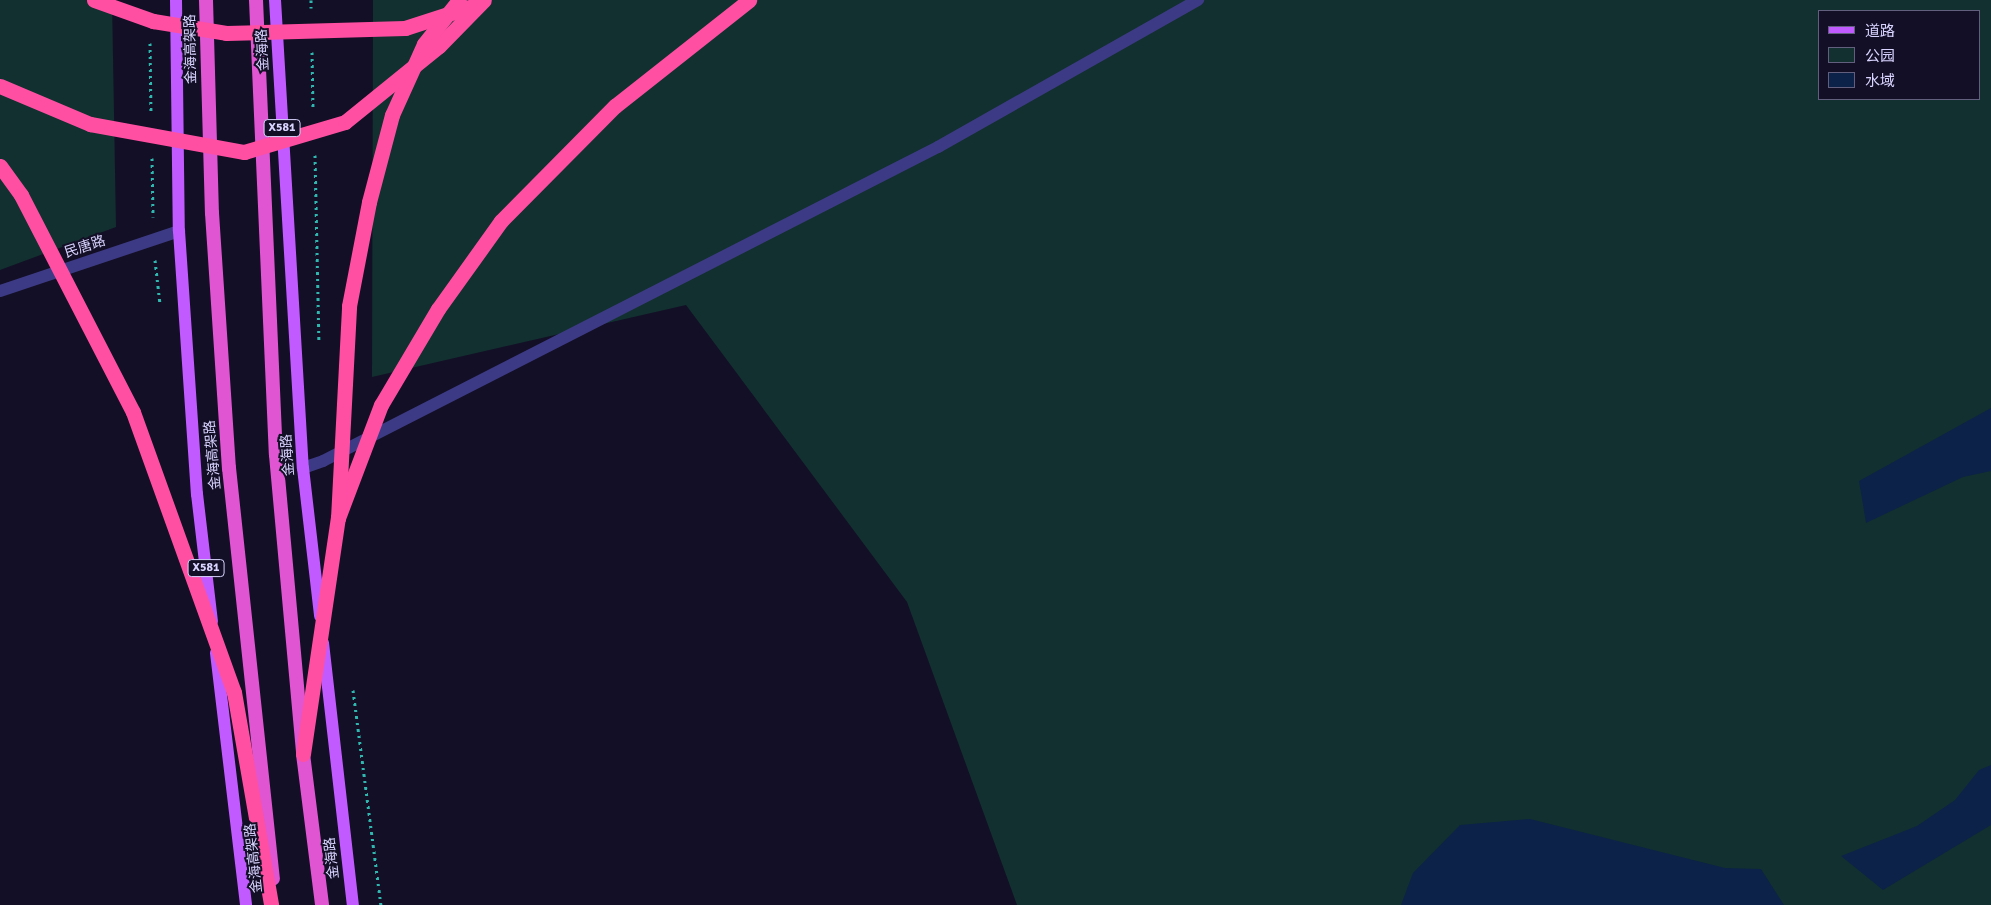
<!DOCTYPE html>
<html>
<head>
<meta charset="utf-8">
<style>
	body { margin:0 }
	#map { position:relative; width:1991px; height:905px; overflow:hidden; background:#130f26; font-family:Signika,"Noto Sans SC",sans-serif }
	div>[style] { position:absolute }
	.green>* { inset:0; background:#12302f }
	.water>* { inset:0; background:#0c2248 }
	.path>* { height:3px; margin-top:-1.5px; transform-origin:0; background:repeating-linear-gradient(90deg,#2fb8b0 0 2.5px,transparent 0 6.5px) }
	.service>* { height:12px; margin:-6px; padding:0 6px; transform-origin:6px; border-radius:6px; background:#3d3a85 }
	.minor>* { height:12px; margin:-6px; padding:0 6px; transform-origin:6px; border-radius:6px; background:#3d3a85 }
	.primary>* { height:12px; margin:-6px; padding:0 6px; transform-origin:6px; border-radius:6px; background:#c25bff }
	.trunk>* { height:14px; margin:-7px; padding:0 7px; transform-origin:7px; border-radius:7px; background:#e055d1 }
	.motorway>* { height:15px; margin:-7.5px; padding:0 7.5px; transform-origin:7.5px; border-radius:7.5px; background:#ff4fa3 }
	.motorway-bridge>* { height:15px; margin:-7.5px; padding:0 7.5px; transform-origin:7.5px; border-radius:7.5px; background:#ff4fa3 }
	span { translate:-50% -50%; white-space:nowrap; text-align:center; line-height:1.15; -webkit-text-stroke:4px #130f26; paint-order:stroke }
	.shield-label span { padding:1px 4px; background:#130f26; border:1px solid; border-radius:4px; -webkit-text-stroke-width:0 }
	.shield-label { font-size:12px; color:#d9d4ff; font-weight:700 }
	.street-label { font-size:14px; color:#d9d4ff }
	.legend { position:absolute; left:1818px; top:10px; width:162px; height:90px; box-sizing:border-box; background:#130f26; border:1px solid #625e7d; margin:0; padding:6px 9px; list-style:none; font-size:15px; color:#d9d4ff }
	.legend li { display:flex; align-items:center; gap:10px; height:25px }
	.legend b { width:25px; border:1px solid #625e7d }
</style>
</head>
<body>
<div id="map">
	<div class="green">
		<i style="clip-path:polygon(0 0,112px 0,116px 227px,0 270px)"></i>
		<i style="clip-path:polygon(evenodd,373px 0,1991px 0,1991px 905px,1017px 905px,907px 602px,686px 305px,372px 377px,373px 0,1820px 11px,1980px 11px,1980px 99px,1820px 99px,1820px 11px)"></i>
	</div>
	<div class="water">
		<i style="clip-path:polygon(1991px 408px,1991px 471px,1963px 477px,1866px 523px,1859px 481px)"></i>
		<i style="clip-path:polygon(1991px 765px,1991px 825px,1883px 890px,1841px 856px,1917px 826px,1955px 800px,1979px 770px)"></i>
		<i style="clip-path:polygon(1530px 819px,1725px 868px,1761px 869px,1784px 905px,1401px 905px,1413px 873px,1460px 825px)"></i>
	</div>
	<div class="path">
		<i style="left:311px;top:0;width:8px;rotate:90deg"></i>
		<i style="left:150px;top:43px;width:69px;rotate:89.2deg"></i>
		<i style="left:312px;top:52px;width:56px;rotate:89deg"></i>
		<i style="left:315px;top:155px;width:186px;rotate:88.8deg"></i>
		<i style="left:152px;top:158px;width:59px;rotate:89deg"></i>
		<i style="left:155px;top:260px;width:44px;rotate:83.5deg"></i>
		<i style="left:353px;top:690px;width:217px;rotate:82.6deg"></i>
	</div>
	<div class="service">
		<i style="left:303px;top:468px;width:21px;rotate:-19deg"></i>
		<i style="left:323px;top:461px;width:691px;rotate:-27.05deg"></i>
		<i style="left:938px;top:147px;width:299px;rotate:-29.5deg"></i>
	</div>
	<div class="minor">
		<i style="left:0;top:291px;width:189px;rotate:-18.5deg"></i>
	</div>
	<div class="primary">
		<i style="left:176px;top:0;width:231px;rotate:89.3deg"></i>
		<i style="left:179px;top:231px;width:264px;rotate:86.1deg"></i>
		<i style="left:197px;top:494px;width:128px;rotate:83.3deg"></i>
		<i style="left:275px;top:0;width:469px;rotate:86.6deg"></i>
		<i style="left:303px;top:468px;width:149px;rotate:83.4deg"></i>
		<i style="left:323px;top:643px;width:264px;rotate:83.5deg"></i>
		<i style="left:216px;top:653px;width:254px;rotate:83.2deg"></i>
	</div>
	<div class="trunk">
		<i style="left:206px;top:0;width:213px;rotate:88.4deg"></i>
		<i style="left:212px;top:213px;width:256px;rotate:86.2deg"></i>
		<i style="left:229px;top:468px;width:413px;rotate:83.9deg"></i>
		<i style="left:256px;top:0;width:455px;rotate:87.5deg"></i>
		<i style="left:276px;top:455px;width:300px;rotate:84.8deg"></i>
		<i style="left:303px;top:754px;width:152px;rotate:82.8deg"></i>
	</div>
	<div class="motorway">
		<i style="left:0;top:166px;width:36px;rotate:54deg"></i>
		<i style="left:369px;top:202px;width:90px;rotate:-75.2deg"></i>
		<i style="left:392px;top:115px;width:78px;rotate:-65.7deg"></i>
		<i style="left:424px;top:44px;width:56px;rotate:-51.5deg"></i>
	</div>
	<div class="motorway-bridge">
		<i style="left:94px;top:0;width:63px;rotate:19.6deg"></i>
		<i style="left:153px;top:21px;width:74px;rotate:9.3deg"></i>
		<i style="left:226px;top:33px;width:179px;rotate:-1.6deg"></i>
		<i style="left:405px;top:28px;width:78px;rotate:-18deg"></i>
		<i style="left:0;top:86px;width:98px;rotate:22.9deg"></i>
		<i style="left:90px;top:124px;width:157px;rotate:10.3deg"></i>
		<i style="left:244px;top:152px;width:105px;rotate:-16.5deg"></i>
		<i style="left:345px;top:122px;width:121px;rotate:-39deg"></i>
		<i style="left:439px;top:46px;width:64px;rotate:-45.6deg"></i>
		<i style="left:21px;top:195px;width:244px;rotate:62.7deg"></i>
		<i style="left:133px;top:412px;width:298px;rotate:70.2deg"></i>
		<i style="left:234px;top:692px;width:216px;rotate:80.1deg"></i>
		<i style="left:338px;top:518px;width:121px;rotate:-69.2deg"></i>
		<i style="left:381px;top:405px;width:112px;rotate:-59.3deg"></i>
		<i style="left:438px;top:309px;width:108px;rotate:-54.4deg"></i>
		<i style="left:501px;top:221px;width:162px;rotate:-45.3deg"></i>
		<i style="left:615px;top:106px;width:171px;rotate:-38.3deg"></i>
		<i style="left:303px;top:754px;width:239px;rotate:-81.6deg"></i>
		<i style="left:338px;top:518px;width:212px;rotate:-87deg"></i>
		<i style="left:349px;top:306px;width:106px;rotate:-79.1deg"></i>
	</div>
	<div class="shield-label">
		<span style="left:282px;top:128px">X581</span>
		<span style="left:206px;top:568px">X581</span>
	</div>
	<div class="street-label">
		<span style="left:191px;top:49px;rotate:-91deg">金海高架路</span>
		<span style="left:263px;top:50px;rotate:-93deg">金海路</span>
		<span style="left:85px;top:247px;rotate:-18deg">民唐路</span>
		<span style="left:213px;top:455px;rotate:-95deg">金海高架路</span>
		<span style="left:288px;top:455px;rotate:-94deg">金海路</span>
		<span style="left:254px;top:858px;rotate:-96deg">金海高架路</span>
		<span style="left:332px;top:858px;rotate:-96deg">金海路</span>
	</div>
	<ul class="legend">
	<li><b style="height:6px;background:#c25bff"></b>道路</li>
	<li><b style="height:14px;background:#12302f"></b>公园</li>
	<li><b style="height:14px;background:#0c2248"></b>水域</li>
	</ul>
</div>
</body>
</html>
